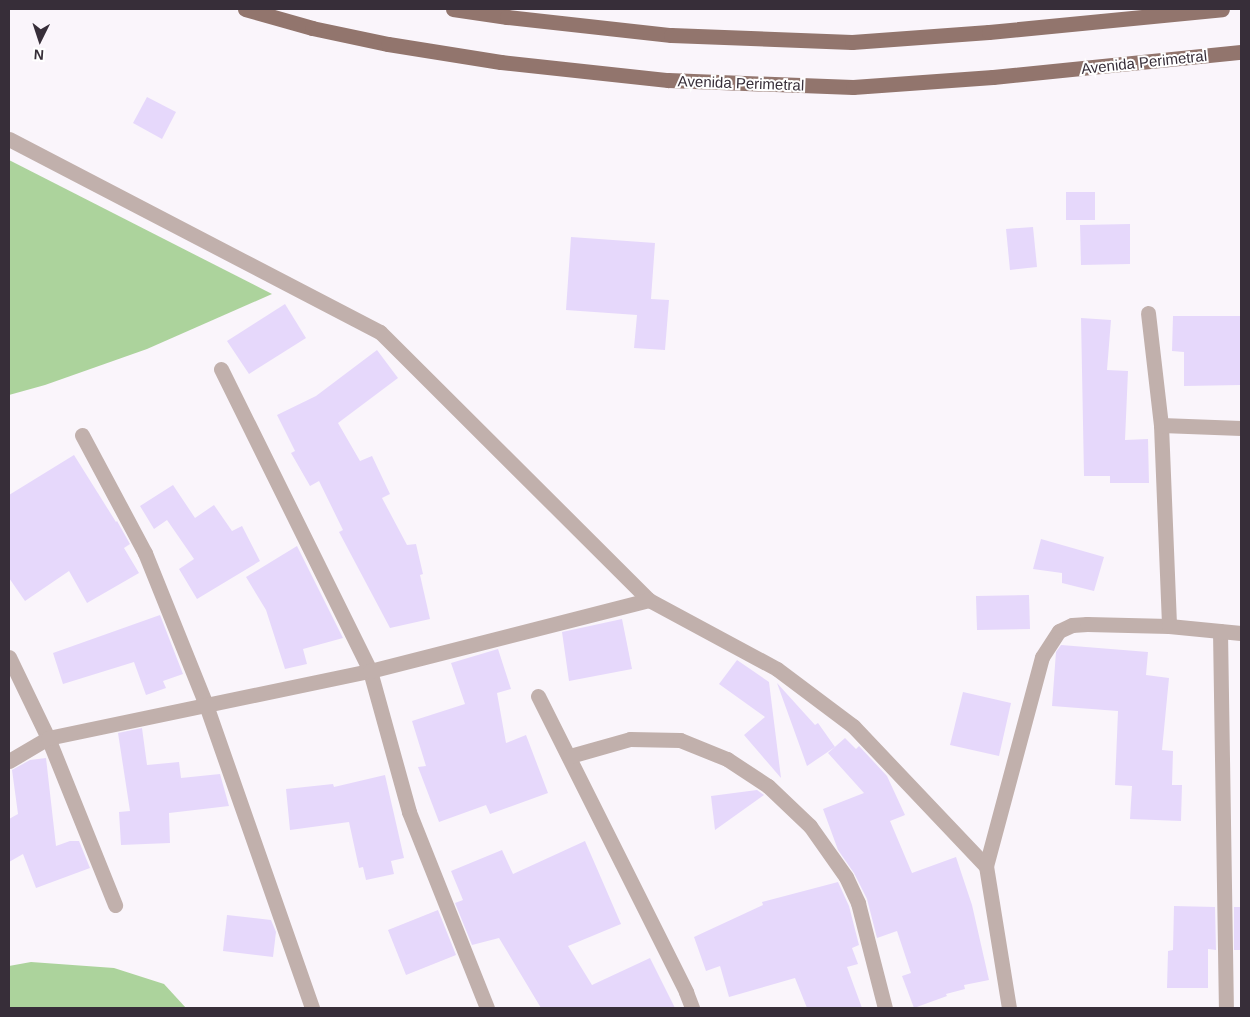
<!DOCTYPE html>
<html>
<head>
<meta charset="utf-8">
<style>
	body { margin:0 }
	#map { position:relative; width:1250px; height:1017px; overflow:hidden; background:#faf5fb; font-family:Helvetica,sans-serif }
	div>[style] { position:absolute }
	.green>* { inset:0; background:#acd39c }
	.building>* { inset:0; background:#e6d8fb }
	.minor>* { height:15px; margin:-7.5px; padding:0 7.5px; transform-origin:7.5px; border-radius:7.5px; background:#c1b0ac }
	.primary>* { height:15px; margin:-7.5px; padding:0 7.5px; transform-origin:7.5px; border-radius:7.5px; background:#92756d }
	span { translate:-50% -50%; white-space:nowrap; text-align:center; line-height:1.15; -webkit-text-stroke:4px #fff; paint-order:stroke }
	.street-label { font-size:15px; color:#372e39 }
	.frame { position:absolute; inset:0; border:10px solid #372e39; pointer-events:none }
	.north { position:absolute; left:15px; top:15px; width:50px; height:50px; -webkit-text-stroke:4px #fff; paint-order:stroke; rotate:184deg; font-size:14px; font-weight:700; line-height:20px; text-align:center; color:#372e39 }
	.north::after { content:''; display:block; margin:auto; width:18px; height:22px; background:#372e39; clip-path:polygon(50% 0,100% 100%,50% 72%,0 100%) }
</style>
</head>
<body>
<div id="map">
	<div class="green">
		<i style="clip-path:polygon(9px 160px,272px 294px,147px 349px,45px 385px,9px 395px)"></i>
		<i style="clip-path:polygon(31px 962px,114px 968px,164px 984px,186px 1008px,9px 1008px,9px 966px)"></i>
	</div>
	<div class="building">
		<i style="clip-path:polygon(147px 97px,176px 112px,162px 139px,133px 123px)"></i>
		<i style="clip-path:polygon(1066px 192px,1095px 192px,1095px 220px,1066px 220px)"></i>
		<i style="clip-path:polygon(1130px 224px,1130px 264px,1081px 265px,1080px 225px)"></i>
		<i style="clip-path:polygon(1033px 227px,1037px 267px,1010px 270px,1006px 229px)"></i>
		<i style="clip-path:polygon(571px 237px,655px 243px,651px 299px,669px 300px,665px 350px,634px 348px,637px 315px,566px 310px)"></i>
		<i style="clip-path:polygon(285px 304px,306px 338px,249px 374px,227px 341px)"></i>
		<i style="clip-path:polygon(1173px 316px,1241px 316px,1241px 385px,1184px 386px,1184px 352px,1172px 351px)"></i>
		<i style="clip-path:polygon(1081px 318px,1111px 320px,1107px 370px,1128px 371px,1125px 440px,1148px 439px,1149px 483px,1110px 483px,1110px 476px,1084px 476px)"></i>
		<i style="clip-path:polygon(377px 350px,398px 378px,338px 423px,360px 461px,372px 456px,390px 494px,382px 498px,407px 545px,416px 544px,423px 574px,420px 575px,430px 619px,390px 628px,339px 532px,343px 530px,319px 481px,310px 486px,291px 453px,295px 451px,277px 415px,316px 396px)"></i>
		<i style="clip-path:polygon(74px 455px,116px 522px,117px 521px,130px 544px,124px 548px,139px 573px,87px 603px,69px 571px,25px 601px,9px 578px,9px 495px)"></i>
		<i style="clip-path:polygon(173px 485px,195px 518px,214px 505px,232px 531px,242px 526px,260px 561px,197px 599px,179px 569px,194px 559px,167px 520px,154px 529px,140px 506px)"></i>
		<i style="clip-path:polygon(1041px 539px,1104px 557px,1094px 591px,1062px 583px,1062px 573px,1033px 569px)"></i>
		<i style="clip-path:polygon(297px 546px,343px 638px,303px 649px,307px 664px,285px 669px,266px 610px,246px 577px)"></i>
		<i style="clip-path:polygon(1029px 595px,1030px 629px,977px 630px,976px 596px)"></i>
		<i style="clip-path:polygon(160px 615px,183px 674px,163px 681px,166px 688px,146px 695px,134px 662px,63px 684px,53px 653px)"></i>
		<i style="clip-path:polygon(622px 619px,632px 669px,569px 681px,562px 632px)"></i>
		<i style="clip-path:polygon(1061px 645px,1148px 652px,1146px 675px,1169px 678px,1162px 750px,1173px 751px,1172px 785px,1182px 785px,1181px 821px,1130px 819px,1132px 786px,1115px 785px,1118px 711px,1052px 706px,1056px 652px)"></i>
		<i style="clip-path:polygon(498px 649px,511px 689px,497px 693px,506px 743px,526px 735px,548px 793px,490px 814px,486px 805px,439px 822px,418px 767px,426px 766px,412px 721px,465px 704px,451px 663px)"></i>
		<i style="clip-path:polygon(737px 660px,769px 682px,781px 778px,744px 735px,765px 717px,719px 684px)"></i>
		<i style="clip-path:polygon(777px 683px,815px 725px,818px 723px,835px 747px,807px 766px)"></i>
		<i style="clip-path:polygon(963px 692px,1011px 703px,999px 756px,950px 745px)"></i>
		<i style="clip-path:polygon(142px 728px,147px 765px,179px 762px,181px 778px,220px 774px,229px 806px,169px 813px,170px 843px,121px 845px,119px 812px,130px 811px,118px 733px)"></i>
		<i style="clip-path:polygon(845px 738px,856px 749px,859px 746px,887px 776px,905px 815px,890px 821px,912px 873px,956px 857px,972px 905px,989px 980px,964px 985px,965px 989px,946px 994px,947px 996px,914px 1008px,902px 976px,911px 973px,897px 931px,877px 938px,867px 899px,854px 873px,838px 850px,823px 809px,864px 793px,828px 753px)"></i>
		<i style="clip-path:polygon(46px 758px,56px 846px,70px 841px,79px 841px,90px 868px,36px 888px,23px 854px,9px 862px,9px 819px,18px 814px,12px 770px,30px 760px)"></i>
		<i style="clip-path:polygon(385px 775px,404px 858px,391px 861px,394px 874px,366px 880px,363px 867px,359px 868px,349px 822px,290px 830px,286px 789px,333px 784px,334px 787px)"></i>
		<i style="clip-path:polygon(757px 790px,764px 795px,715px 830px,711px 796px)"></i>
		<i style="clip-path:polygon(585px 841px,621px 924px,568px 946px,592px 985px,650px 958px,675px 1008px,541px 1008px,499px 938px,472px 945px,455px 903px,463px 900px,451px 871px,502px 850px,513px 874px)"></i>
		<i style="clip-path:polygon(838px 882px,849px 906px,859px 945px,852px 948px,858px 964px,847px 967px,862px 1008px,807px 1008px,795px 978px,729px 997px,720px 966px,706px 971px,694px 937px,763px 905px,762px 902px)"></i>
		<i style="clip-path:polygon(1174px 906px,1215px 907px,1216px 950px,1208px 949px,1208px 988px,1167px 988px,1168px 951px,1173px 950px)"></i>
		<i style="clip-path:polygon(1234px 907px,1241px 907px,1241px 950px,1234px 950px)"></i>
		<i style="clip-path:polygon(438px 910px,456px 955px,406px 975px,388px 930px)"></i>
		<i style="clip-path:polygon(227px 915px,271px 920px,276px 932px,273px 957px,223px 951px)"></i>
	</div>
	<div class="minor">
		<i style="left:9px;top:139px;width:418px;rotate:27.5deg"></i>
		<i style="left:380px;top:332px;width:380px;rotate:44.9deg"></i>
		<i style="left:649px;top:600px;width:145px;rotate:28.3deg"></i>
		<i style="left:777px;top:669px;width:95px;rotate:36.9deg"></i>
		<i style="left:853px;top:726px;width:193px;rotate:46.5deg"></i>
		<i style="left:986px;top:866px;width:144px;rotate:80.8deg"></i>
		<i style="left:1148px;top:313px;width:113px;rotate:83.4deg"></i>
		<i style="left:1161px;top:425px;width:201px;rotate:87.7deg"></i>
		<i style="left:221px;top:369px;width:337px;rotate:63.7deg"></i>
		<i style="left:370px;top:671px;width:146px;rotate:74.5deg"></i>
		<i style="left:409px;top:812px;width:211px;rotate:68.3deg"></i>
		<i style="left:1161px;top:425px;width:80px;rotate:2.1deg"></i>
		<i style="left:82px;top:435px;width:134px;rotate:61.9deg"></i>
		<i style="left:145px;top:553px;width:164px;rotate:68.1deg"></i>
		<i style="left:206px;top:705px;width:321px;rotate:70.7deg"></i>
		<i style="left:1220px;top:631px;width:377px;rotate:89.1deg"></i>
		<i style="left:9px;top:657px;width:90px;rotate:64.3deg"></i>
		<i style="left:48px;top:738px;width:180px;rotate:68.1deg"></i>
		<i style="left:538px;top:696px;width:331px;rotate:63.4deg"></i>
		<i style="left:686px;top:992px;width:17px;rotate:69deg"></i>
		<i style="left:570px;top:756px;width:62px;rotate:-15.8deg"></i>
		<i style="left:630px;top:739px;width:50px;rotate:1.1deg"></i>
		<i style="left:680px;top:740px;width:51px;rotate:22deg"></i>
		<i style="left:727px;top:759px;width:49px;rotate:33.4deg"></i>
		<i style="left:768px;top:786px;width:58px;rotate:43.6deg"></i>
		<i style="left:810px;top:826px;width:62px;rotate:54.8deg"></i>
		<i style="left:846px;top:877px;width:29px;rotate:65deg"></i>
		<i style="left:858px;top:903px;width:108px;rotate:75.6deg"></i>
		<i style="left:9px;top:761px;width:45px;rotate:-30.5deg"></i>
		<i style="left:48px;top:738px;width:329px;rotate:-11.8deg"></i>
		<i style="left:370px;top:671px;width:288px;rotate:-14.3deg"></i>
		<i style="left:986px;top:866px;width:216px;rotate:-75deg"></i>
		<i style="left:1042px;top:657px;width:31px;rotate:-57deg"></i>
		<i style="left:1059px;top:631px;width:14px;rotate:-25deg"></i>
		<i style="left:1072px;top:625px;width:15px;rotate:-4deg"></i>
		<i style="left:1087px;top:624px;width:82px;rotate:1.4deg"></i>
		<i style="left:1169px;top:626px;width:72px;rotate:5.6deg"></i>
	</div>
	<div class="primary">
		<i style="left:245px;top:9px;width:70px;rotate:15.8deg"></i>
		<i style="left:312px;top:28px;width:78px;rotate:11.9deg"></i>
		<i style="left:388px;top:44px;width:114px;rotate:9.1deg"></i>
		<i style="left:501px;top:62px;width:168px;rotate:6.2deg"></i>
		<i style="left:668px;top:80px;width:185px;rotate:2.2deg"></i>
		<i style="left:853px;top:87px;width:140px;rotate:-4.1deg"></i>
		<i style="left:993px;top:77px;width:249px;rotate:-5.8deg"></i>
		<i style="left:453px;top:9px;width:55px;rotate:8.4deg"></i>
		<i style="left:507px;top:17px;width:165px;rotate:6.3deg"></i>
		<i style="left:671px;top:35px;width:181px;rotate:2.2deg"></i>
		<i style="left:852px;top:42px;width:137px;rotate:-4.2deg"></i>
		<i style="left:989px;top:32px;width:234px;rotate:-5.6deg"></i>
	</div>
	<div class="street-label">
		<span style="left:1144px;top:62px;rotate:-6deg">Avenida Perimetral</span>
		<span style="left:741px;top:83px;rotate:2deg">Avenida Perimetral</span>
	</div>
	<div class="frame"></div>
	<div class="north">N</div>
</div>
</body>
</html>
